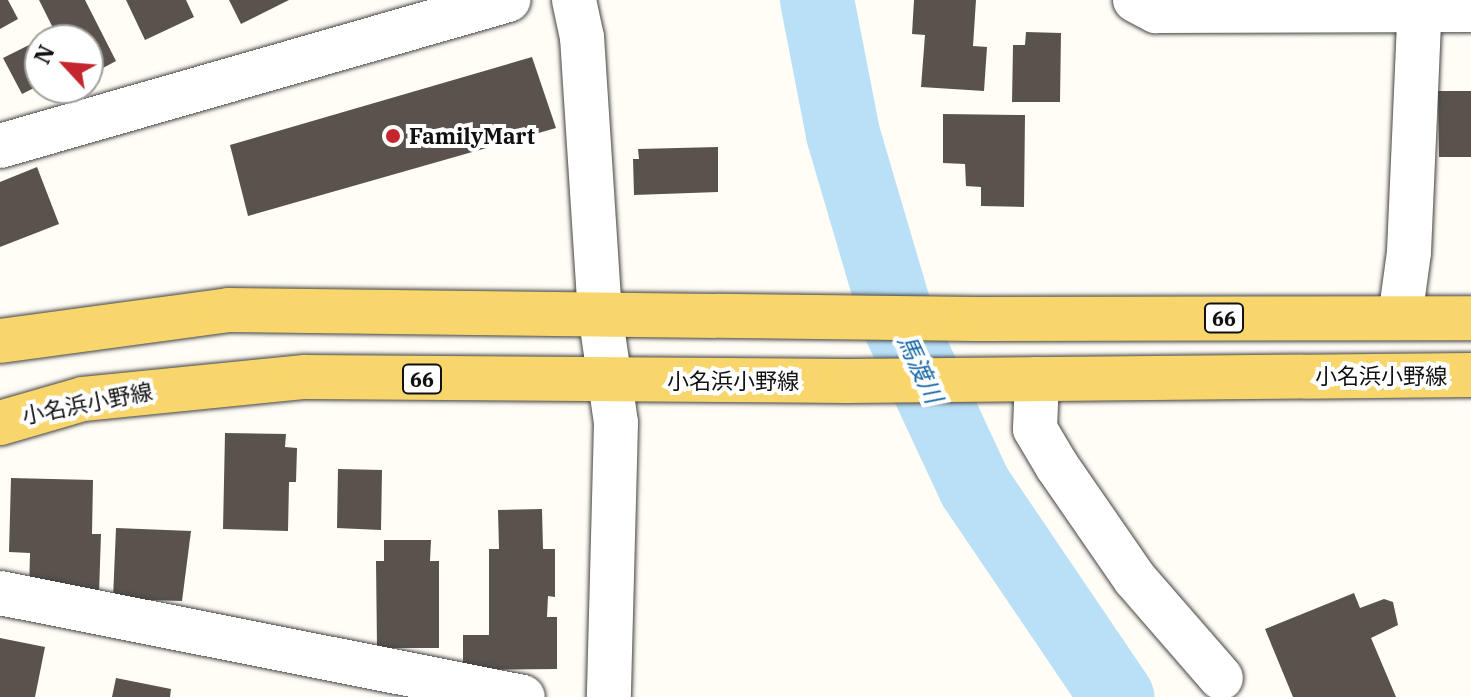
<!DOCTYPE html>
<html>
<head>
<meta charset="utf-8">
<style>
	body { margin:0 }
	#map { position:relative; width:1471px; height:697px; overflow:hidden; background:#fffdf5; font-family:"IBM Plex Serif","Noto Sans JP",serif }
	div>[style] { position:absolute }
	.river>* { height:74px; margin:-37px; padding:0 37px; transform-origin:37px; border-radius:37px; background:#b9e0f7 }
	.building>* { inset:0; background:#5a524d }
	.roads { filter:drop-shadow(0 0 2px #444) drop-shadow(0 0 2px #444) }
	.minor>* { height:44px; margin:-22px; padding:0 22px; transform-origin:22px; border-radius:22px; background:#fff }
	.major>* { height:44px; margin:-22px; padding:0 22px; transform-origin:22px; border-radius:22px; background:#f9d66b }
	.dots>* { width:22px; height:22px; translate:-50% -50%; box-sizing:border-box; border:4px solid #fff; border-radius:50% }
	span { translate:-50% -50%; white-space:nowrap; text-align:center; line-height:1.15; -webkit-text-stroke:8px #fff; paint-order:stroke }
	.shield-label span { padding:2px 6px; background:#fff; border:2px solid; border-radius:6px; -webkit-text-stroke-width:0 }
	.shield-label { font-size:20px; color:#111; font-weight:700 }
	.poi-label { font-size:22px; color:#111; font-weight:700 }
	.left { translate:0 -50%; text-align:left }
	.street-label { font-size:22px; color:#111 }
	.water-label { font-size:24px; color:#1768a6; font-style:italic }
	.north { position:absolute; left:24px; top:24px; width:80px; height:80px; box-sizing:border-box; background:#fff; border:2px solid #a0a0a0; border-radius:50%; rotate:296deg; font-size:22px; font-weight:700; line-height:32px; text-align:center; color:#111 }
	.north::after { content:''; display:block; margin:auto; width:28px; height:36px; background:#c4262e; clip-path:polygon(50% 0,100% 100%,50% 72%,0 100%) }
</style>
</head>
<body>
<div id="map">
	<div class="river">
		<i style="left:817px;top:0;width:136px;rotate:79deg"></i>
		<i style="left:843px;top:134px;width:198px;rotate:73.6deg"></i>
		<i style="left:899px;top:324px;width:180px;rotate:65deg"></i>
		<i style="left:975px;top:487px;width:254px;rotate:55.9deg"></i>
	</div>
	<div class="building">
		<i style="clip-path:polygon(0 0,8px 0,18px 19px,0 29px)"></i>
		<i style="clip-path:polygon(39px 0,85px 0,116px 61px,88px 76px,88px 40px,40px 40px,40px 85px,22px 94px,3px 58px,55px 32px)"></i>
		<i style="clip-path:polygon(126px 0,186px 0,194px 17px,145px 40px)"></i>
		<i style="clip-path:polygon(229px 0,289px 0,241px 24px)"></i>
		<i style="clip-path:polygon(914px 0,976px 0,973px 46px,987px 47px,984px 91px,921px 87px,925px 35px,912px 34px)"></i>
		<i style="clip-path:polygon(1026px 32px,1061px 33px,1060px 102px,1012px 102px,1013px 45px,1025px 45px)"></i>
		<i style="clip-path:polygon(532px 57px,556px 128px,248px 216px,230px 145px)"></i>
		<i style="clip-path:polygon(1438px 91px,1471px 91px,1471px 157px,1439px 157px)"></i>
		<i style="clip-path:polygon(943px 114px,1025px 115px,1024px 207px,981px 206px,981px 187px,966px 186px,965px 164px,943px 163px)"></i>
		<i style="clip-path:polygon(718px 147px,718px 192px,634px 195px,633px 159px,639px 159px,638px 149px)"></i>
		<i style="clip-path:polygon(37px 167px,59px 224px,0 247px,0 182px)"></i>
		<i style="clip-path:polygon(225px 433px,286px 434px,285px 447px,297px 448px,296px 482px,289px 482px,288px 531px,223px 529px)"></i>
		<i style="clip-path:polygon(338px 469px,382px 470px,381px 530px,337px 528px)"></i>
		<i style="clip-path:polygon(11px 478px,93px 480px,92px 534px,101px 534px,99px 594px,29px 592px,30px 553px,9px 552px)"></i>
		<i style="clip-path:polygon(542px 509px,543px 549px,555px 549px,555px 597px,548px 596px,547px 617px,557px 617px,557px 669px,463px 670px,463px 635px,489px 635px,489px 549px,499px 549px,498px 510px)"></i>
		<i style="clip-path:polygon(116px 528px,191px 531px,182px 601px,113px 599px)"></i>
		<i style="clip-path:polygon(384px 540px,431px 540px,430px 561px,439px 561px,439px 648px,377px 648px,376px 561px,384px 561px)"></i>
		<i style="clip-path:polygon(1354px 593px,1360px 608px,1384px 599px,1393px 602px,1398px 625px,1371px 638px,1396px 697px,1293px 697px,1265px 629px)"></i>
		<i style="clip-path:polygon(0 638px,45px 647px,35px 697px,0 697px)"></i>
		<i style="clip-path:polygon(116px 678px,171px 689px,170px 697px,112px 697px)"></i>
	</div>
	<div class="roads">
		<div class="minor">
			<i style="left:574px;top:0;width:38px;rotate:78deg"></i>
			<i style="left:582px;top:37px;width:277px;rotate:86.3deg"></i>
			<i style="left:600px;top:313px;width:111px;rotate:81.7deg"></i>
			<i style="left:616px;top:423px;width:274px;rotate:91.5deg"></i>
			<i style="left:1135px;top:0;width:24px;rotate:28deg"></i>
			<i style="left:1156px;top:11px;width:315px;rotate:-0.2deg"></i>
			<i style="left:0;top:146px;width:529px;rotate:-16.03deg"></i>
			<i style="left:1400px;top:318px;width:67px;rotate:-82.2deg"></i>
			<i style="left:1409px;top:252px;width:252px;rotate:-87.5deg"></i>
			<i style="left:1037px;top:379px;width:50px;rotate:92.3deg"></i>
			<i style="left:1035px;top:429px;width:43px;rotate:59.3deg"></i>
			<i style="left:1057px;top:466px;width:137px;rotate:55.4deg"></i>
			<i style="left:1135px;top:579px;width:131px;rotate:49deg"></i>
			<i style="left:0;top:593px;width:533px;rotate:11.25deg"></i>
		</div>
		<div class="major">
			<i style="left:0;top:341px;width:230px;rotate:-7.7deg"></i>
			<i style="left:228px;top:310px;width:750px;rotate:0.69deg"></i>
			<i style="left:978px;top:319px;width:493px;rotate:-0.1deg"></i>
			<i style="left:0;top:423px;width:86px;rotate:-16.1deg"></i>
			<i style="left:83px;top:399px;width:223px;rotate:-5.7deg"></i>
			<i style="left:305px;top:377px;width:543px;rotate:0.42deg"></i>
			<i style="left:848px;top:381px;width:623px;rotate:-0.55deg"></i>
		</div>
	</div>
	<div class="dots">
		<i style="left:393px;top:136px;background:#c4262e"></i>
	</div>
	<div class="shield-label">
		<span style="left:1224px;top:318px">66</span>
		<span style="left:422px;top:379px">66</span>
	</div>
	<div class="poi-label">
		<span class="left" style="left:409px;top:136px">FamilyMart</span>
	</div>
	<div class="street-label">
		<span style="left:1381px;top:376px">小名浜小野線</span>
		<span style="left:733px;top:381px">小名浜小野線</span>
		<span style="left:87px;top:403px;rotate:-11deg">小名浜小野線</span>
	</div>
	<div class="water-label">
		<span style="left:920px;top:369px;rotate:65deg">馬渡川</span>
	</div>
	<div class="north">N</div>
</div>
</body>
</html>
